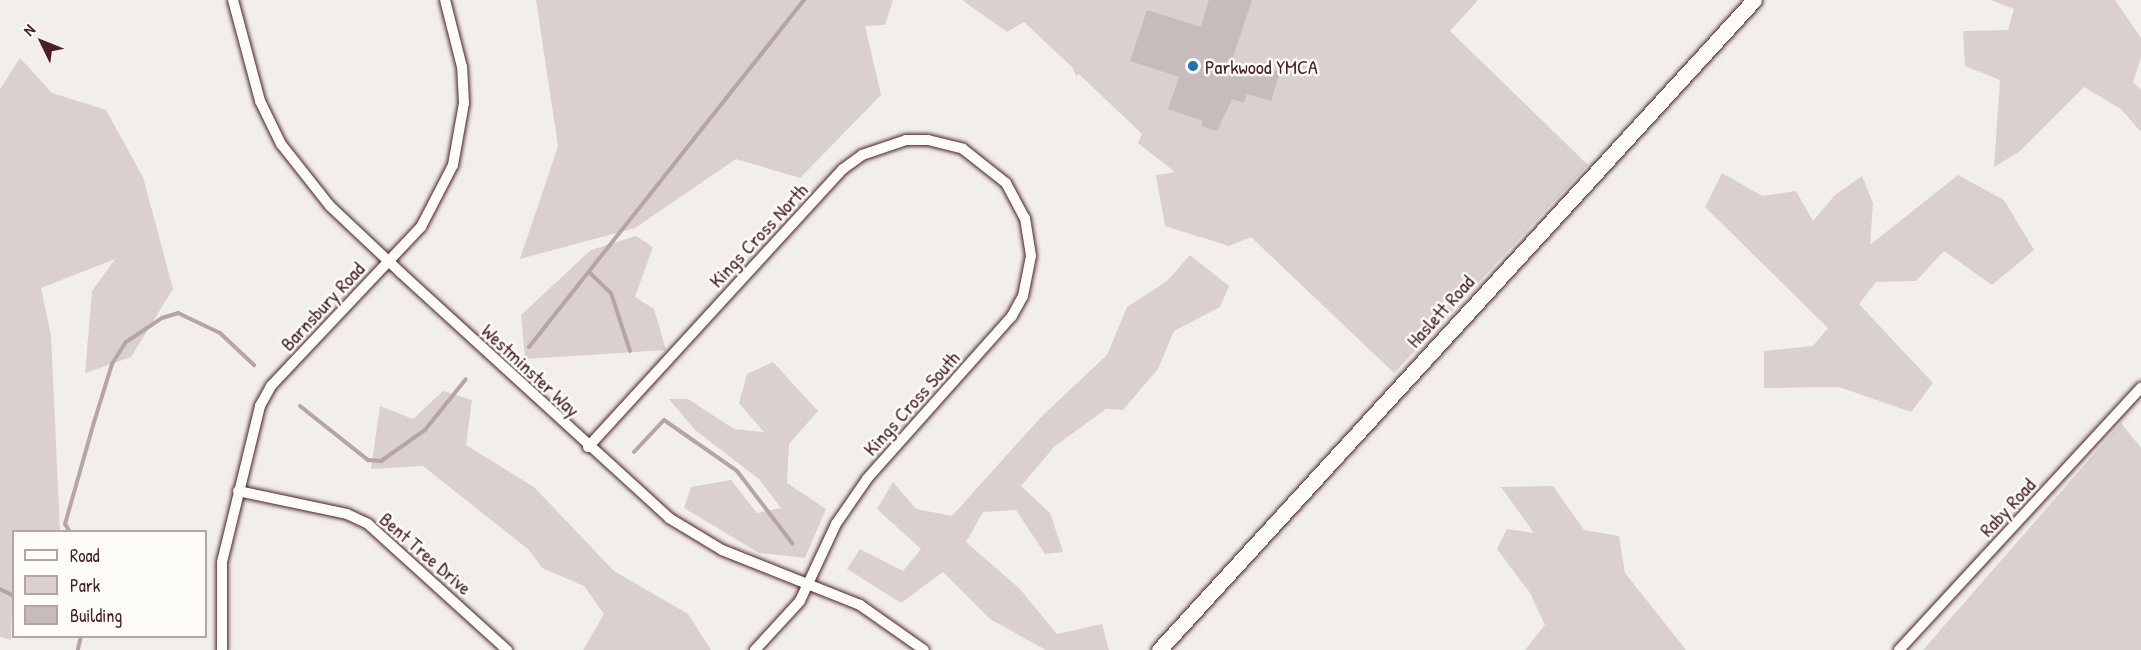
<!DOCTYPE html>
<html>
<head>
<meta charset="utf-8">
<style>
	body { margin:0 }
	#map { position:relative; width:2141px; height:650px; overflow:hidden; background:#f2efeb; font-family:"Patrick Hand",sans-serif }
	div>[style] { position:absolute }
	.green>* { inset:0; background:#d9d0cf }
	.stream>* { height:4px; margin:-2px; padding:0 2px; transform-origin:2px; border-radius:2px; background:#b7a5a6 }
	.building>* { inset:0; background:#c8bbbb }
	.roads { filter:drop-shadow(0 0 2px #4a1f2b) drop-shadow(0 0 2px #4a1f2b) }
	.minor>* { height:10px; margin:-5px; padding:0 5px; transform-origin:5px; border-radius:5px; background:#fdfcf7 }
	.secondary>* { height:15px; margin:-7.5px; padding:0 7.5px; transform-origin:7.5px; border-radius:7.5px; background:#fdfcf7 }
	.dots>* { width:16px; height:16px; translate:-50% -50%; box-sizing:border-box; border:3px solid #fdfcf7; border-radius:50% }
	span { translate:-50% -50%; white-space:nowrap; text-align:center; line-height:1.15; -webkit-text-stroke:5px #fdfcf7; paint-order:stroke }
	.poi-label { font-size:20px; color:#4a1f2b }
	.left { translate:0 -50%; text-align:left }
	.street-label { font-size:20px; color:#4a1f2b }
	.legend { position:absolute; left:12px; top:530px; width:195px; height:108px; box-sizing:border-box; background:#fdfcf7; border:2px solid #b5a4a5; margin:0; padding:8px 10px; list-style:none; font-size:18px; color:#4a1f2b }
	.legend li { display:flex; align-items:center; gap:12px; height:30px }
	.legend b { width:30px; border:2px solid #b5a4a5 }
	.north { position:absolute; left:12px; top:12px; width:60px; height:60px; -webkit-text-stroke:4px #fdfcf7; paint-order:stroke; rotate:313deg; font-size:16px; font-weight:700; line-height:24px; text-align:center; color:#4a1f2b }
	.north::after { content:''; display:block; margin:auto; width:21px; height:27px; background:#4a1f2b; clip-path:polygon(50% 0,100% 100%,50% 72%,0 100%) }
</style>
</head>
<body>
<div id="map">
	<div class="green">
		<i style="clip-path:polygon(536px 0,893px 0,885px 25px,865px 26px,881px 95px,800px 178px,736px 159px,635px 228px,520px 259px,558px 146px)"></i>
		<i style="clip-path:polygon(962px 0,1478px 0,1450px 31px,1588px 165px,1394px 373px,1251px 237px,1229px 246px,1165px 226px,1156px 175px,1175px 172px,1138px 143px,1142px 134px,1079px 74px,1076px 76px,1073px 68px,1024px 22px,1007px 32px)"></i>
		<i style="clip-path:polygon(1991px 0,2115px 0,2141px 38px,2141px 58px,2133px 82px,2141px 90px,2141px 132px,2121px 109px,2084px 87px,2020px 151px,1994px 167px,2000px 80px,1965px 66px,1963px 31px,2008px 30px,2014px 9px)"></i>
		<i style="clip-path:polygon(20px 58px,52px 93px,106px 110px,143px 177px,173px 289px,131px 357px,85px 373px,92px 291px,115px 259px,41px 288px,51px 335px,60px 531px,14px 532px,11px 640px,0 637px,0 89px)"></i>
		<i style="clip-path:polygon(1722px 173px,1762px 196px,1796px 191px,1813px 221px,1835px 195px,1862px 176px,1873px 203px,1870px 245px,1958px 175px,2004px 200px,2034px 250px,1992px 285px,1944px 251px,1916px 281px,1876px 282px,1859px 304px,1933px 383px,1911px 412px,1839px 387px,1764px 388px,1764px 351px,1813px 346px,1828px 328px,1705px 207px)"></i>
		<i style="clip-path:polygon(636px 236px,653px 247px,635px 297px,654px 309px,666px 350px,525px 359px,521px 315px,591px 250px)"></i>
		<i style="clip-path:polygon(1190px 255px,1229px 286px,1220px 307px,1174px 331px,1158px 369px,1123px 410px,1106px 409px,1055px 446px,1021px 486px,1050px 513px,1063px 552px,1045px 554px,1016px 510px,983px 512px,966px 542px,1019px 588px,1057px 634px,1102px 624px,1109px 650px,1046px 650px,990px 619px,943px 572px,901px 603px,847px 569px,860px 549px,903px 571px,921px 549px,877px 509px,893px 482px,916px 509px,952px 516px,1041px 417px,1107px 355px,1127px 307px,1167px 281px)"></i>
		<i style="clip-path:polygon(773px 362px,818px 411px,789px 444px,787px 483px,826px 509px,805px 558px,759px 553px,684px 508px,691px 487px,731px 480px,757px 513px,781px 508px,759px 479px,695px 430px,669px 399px,688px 399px,734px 429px,764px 432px,739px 403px,747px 374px)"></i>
		<i style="clip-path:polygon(443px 391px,472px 400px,466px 445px,534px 487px,614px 571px,688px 614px,711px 650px,583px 650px,604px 614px,584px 586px,542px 568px,529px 550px,423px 466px,371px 469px,380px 406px,413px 419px)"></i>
		<i style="clip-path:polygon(2121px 423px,2141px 448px,2141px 650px,1923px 650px)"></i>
		<i style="clip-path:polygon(1553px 486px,1584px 530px,1619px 536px,1625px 573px,1686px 650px,1525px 650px,1545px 625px,1530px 593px,1497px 549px,1507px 529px,1534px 533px,1501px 487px)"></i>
	</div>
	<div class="stream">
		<i style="left:589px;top:272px;width:30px;rotate:44deg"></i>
		<i style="left:611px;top:293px;width:61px;rotate:71.9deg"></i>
		<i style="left:529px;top:347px;width:443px;rotate:-51.6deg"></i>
		<i style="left:300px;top:406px;width:87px;rotate:38.5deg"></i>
		<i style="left:368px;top:460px;width:13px;rotate:4deg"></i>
		<i style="left:381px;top:461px;width:54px;rotate:-35.2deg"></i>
		<i style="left:425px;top:430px;width:65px;rotate:-51.2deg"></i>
		<i style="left:634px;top:452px;width:44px;rotate:-46.8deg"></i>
		<i style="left:664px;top:420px;width:89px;rotate:34.9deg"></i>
		<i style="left:737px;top:471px;width:91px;rotate:52.6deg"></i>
		<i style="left:70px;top:532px;width:9px;rotate:-122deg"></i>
		<i style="left:65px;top:524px;width:109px;rotate:-74.1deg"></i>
		<i style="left:95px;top:419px;width:58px;rotate:-72.8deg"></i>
		<i style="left:112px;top:364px;width:26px;rotate:-58deg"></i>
		<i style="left:126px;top:342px;width:43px;rotate:-33.7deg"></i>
		<i style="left:162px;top:318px;width:17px;rotate:-17deg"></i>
		<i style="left:178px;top:313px;width:47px;rotate:25.5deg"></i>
		<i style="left:220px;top:333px;width:47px;rotate:43.3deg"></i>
		<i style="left:0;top:589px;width:16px;rotate:27deg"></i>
		<i style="left:78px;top:649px;width:13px;rotate:-77deg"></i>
	</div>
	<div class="building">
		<i style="clip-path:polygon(1209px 0,1252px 0,1231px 63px,1268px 75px,1270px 69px,1280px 72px,1271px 101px,1247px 94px,1244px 103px,1232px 99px,1217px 131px,1201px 126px,1203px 121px,1168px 109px,1179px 77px,1130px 61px,1147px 10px,1201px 27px)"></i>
	</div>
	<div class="roads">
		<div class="minor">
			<i style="left:233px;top:0;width:105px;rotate:75deg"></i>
			<i style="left:260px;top:101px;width:48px;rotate:64deg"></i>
			<i style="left:281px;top:144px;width:79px;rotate:51.7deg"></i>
			<i style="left:330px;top:206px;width:98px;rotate:43.3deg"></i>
			<i style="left:401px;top:273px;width:363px;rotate:42.4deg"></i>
			<i style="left:669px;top:518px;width:62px;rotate:31.1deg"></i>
			<i style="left:722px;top:550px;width:149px;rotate:21.7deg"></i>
			<i style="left:860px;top:605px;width:78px;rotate:35.1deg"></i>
			<i style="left:588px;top:447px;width:377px;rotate:-47.5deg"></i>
			<i style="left:843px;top:169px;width:24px;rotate:-36deg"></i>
			<i style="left:862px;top:155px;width:46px;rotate:-18.8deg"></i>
			<i style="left:906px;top:140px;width:22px"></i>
			<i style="left:928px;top:140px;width:36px;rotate:14deg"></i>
			<i style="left:963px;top:149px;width:55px;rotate:38.3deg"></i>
			<i style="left:1006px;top:183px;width:40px;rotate:62deg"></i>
			<i style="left:1025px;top:218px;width:38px;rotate:81deg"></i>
			<i style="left:1031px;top:256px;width:41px;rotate:101.3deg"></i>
			<i style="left:1023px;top:296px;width:23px;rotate:119deg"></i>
			<i style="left:1012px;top:316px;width:218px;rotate:131.7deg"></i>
			<i style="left:867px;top:479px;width:55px;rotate:124.6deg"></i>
			<i style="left:836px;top:524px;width:85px;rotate:115.1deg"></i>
			<i style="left:800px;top:601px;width:67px;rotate:132.6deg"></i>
			<i style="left:238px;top:491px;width:111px;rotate:11.9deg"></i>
			<i style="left:347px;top:514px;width:23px;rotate:25deg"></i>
			<i style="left:368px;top:524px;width:188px;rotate:42.2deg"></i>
			<i style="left:222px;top:650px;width:88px;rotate:-90deg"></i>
			<i style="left:222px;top:562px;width:161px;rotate:-76.3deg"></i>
			<i style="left:260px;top:406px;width:23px;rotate:-61deg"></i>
			<i style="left:271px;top:386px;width:219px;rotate:-46.7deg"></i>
			<i style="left:421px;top:227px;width:70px;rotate:-62.7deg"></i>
			<i style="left:453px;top:165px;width:63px;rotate:-79.9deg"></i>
			<i style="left:464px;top:103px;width:36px;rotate:-93deg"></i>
			<i style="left:462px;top:67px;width:69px;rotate:-104.2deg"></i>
			<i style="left:1899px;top:650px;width:357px;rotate:-47.3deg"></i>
		</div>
		<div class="secondary">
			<i style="left:1159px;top:650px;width:881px;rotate:-47.53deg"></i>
		</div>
	</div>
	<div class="dots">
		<i style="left:1193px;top:66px;background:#1f6fb2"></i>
	</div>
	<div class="poi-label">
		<span class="left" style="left:1205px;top:66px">Parkwood YMCA</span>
	</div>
	<div class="street-label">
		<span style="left:758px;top:235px;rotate:-47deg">Kings Cross North</span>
		<span style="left:322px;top:306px;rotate:-47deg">Barnsbury Road</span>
		<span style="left:1440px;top:311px;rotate:-48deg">Haslett Road</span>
		<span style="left:531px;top:370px;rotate:43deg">Westminster Way</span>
		<span style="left:911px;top:403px;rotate:-48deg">Kings Cross South</span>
		<span style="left:2007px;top:507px;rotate:-47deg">Raby Road</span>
		<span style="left:426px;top:553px;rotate:41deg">Bent Tree Drive</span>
	</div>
	<ul class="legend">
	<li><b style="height:8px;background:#fdfcf7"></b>Road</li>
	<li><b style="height:16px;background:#d9d0cf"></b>Park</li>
	<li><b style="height:16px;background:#c8bbbb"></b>Building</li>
	</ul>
	<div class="north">N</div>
</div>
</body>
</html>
